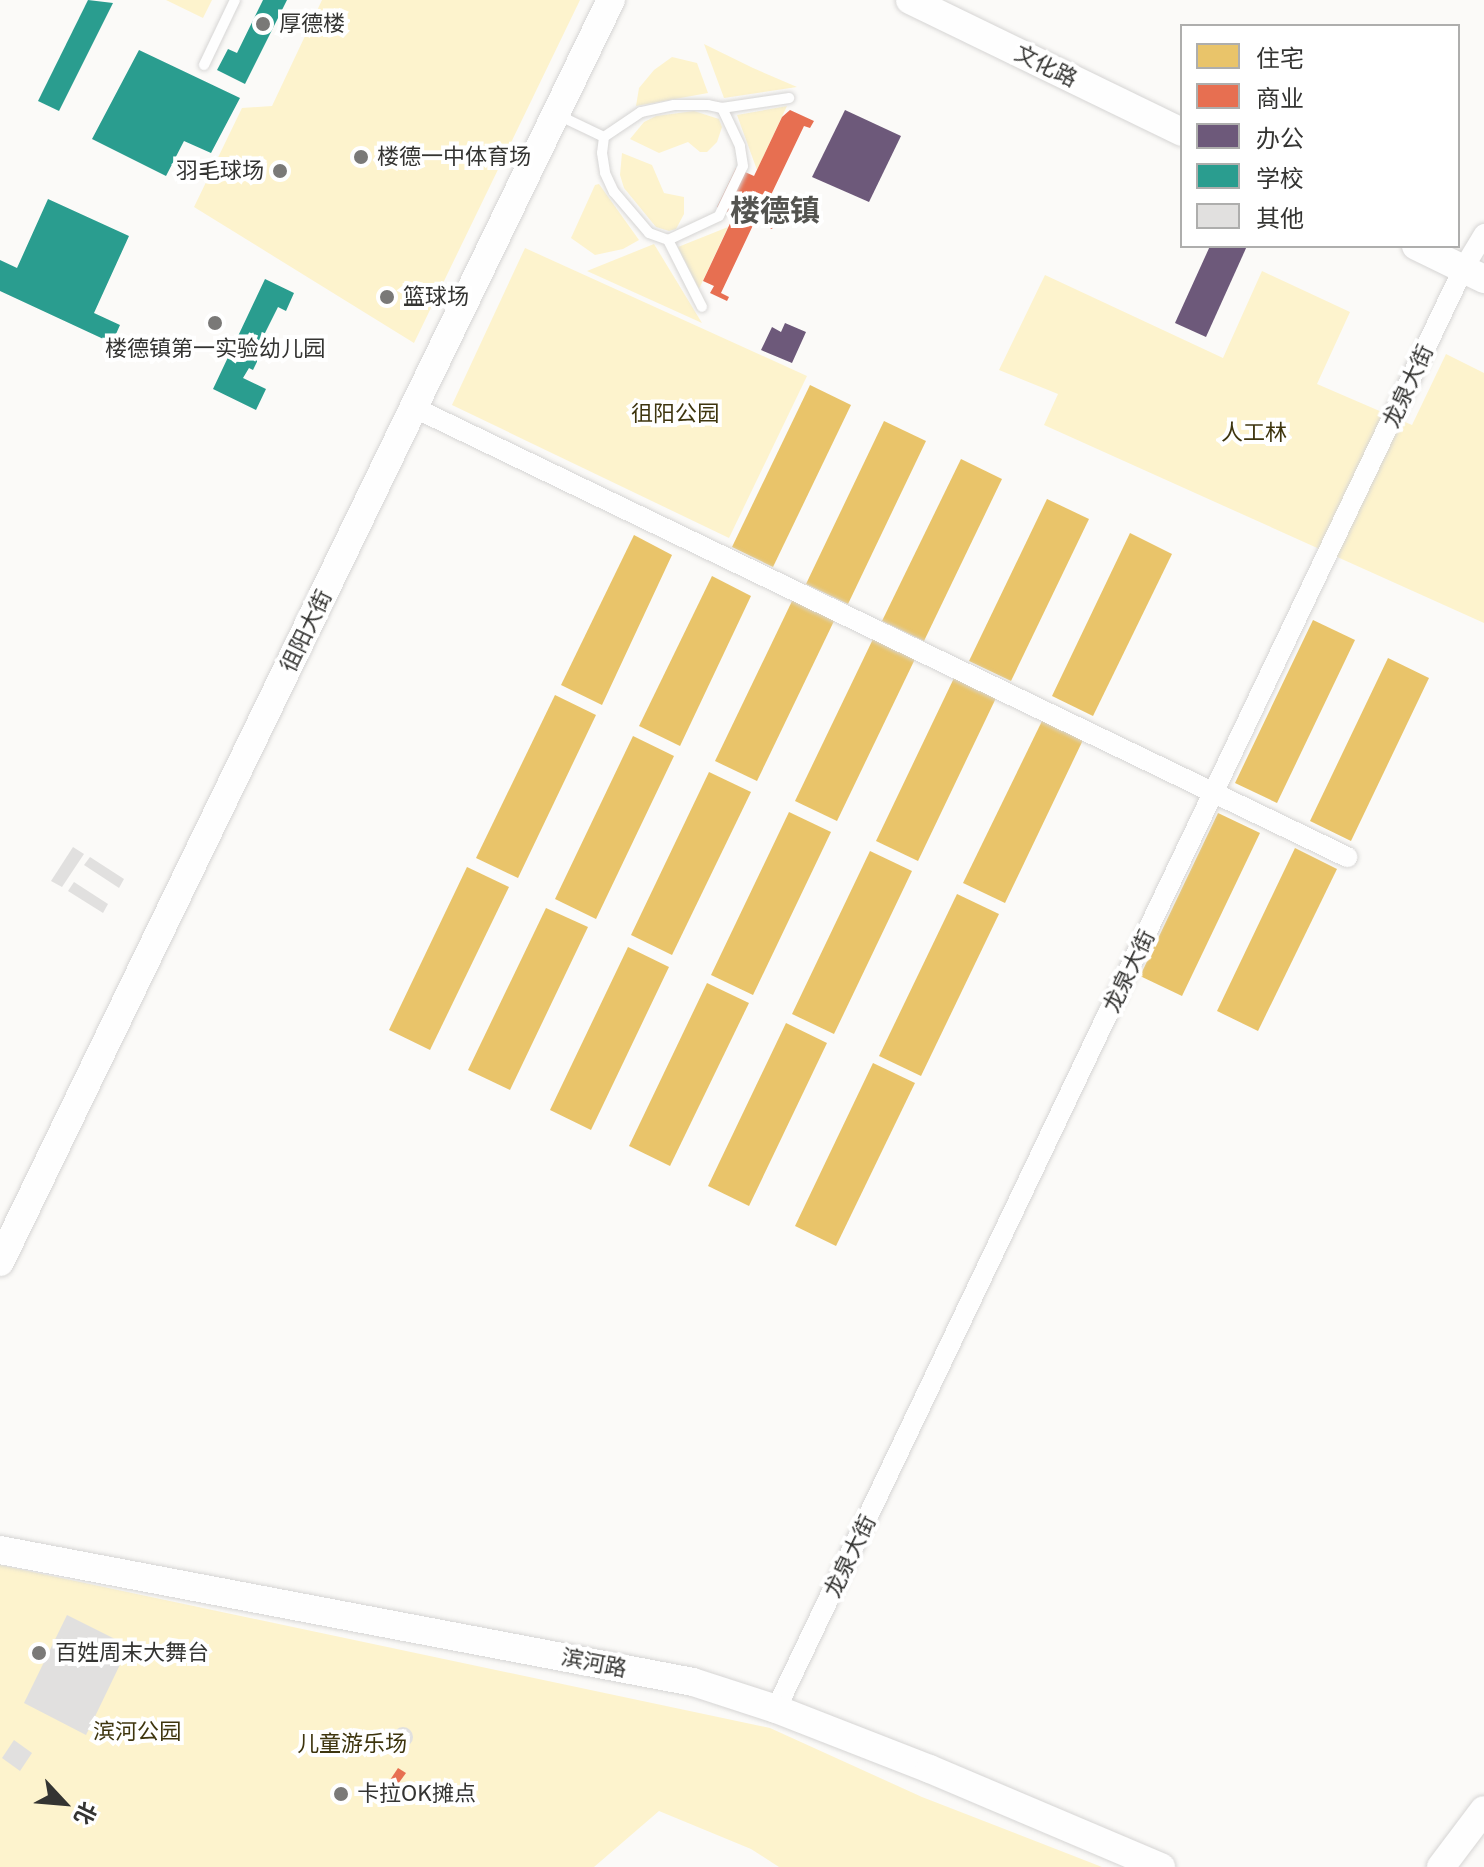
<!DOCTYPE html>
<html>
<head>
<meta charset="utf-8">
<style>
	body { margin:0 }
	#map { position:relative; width:1484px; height:1867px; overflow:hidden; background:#fbfaf8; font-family:"Public Sans","Noto Sans SC",sans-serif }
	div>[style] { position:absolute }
	.green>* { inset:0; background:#fdf3cd }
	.homes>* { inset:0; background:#e9c46a }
	.shops>* { inset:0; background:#e76f51 }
	.offices>* { inset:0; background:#6d597a }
	.schools>* { inset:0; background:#2a9d8f }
	.building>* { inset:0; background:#e1e0df }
	.round { border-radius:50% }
	.roads { filter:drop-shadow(0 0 2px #d6d5d4) drop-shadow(0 0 2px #d6d5d4) }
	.lane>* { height:10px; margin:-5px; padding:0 5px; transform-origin:5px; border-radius:5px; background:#fefefe }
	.street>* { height:20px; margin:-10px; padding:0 10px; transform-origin:10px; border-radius:10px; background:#fefefe }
	.secondary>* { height:28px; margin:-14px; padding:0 14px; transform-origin:14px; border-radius:14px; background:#fefefe }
	.dots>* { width:22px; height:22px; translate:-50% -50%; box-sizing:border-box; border:4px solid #fff; border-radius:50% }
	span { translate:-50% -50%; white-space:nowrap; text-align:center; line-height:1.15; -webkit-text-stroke:8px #fff; paint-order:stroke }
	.poi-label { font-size:22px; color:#343432 }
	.left { translate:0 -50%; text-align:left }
	.right { translate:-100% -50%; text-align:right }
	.street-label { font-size:22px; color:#343432 }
	.park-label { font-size:22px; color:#3e350e }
	.district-label { font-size:30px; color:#545450; font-weight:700 }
	.legend { position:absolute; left:1180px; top:24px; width:280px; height:224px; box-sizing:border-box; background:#fff; border:2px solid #aeaead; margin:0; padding:10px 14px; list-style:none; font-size:24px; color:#343432 }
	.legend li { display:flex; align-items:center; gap:16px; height:40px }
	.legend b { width:40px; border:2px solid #aeaead }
	.north { position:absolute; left:24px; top:1763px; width:80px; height:80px; -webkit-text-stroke:6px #fff; paint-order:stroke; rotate:116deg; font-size:22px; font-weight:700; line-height:32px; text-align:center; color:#343432 }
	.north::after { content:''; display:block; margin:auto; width:28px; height:36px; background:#343432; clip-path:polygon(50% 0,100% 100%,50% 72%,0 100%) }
</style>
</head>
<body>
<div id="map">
	<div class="green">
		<i style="clip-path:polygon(166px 0,212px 0,203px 18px)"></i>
		<i style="clip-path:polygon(322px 0,580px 0,414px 343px,194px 207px,242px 108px,272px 106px)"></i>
		<i style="clip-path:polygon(704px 44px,753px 68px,797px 87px,724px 98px)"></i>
		<i style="clip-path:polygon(672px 57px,697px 63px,708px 93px,636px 106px,639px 88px,654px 70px)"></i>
		<i style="clip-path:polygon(787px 106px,757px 170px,737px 115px)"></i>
		<i style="clip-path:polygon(694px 111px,719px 119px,722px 127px,717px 142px,707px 152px,700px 152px,688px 142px,659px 153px,630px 139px,644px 122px,656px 116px)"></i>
		<i style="clip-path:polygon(622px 153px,652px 165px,664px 193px,684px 197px,684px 214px,676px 229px,669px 231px,656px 227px,624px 188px,620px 175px)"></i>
		<i style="clip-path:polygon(599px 184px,639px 240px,623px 249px,595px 255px,571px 238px,595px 185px)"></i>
		<i style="clip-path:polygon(728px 227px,699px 289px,678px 247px)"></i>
		<i style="clip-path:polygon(654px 244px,702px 323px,587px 271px)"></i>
		<i style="clip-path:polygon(525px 248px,807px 376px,729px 538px,452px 405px)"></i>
		<i style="clip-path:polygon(1262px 271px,1350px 312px,1317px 384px,1412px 425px,1446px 354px,1484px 373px,1484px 623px,1044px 425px,1058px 394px,999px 370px,1045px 275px,1223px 358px)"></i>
		<i style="clip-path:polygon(0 1565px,770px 1728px,922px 1797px,1102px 1867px,779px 1867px,751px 1849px,659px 1811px,594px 1867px,0 1867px)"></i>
	</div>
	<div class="homes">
		<i style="clip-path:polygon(810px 385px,851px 405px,773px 567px,732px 547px)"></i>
		<i style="clip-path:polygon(884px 421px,926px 441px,848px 604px,806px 584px)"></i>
		<i style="clip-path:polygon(961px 459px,1002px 479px,924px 641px,882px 621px)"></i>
		<i style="clip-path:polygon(1047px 499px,1089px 519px,1011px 681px,969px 661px)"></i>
		<i style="clip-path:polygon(1130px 533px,1172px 554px,1093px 716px,1052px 696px)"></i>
		<i style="clip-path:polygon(634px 535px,672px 555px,602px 705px,561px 685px)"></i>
		<i style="clip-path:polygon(712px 576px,751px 596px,680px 746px,639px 726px)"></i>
		<i style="clip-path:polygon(793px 599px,835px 619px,757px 781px,715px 761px)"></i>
		<i style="clip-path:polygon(1313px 620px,1355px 640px,1277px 803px,1235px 783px)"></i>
		<i style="clip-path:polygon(873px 639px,915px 659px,837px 821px,795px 801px)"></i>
		<i style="clip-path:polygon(1388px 658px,1429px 678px,1351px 841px,1310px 821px)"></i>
		<i style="clip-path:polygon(954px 678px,996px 698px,918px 861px,876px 841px)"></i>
		<i style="clip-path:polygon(555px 695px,596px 715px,518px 878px,476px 858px)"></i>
		<i style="clip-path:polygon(1042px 721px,1083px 740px,1005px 903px,963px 883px)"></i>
		<i style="clip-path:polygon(633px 736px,674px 756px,596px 919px,555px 899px)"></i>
		<i style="clip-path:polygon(709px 772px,751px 792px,672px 955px,631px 935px)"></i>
		<i style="clip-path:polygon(789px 812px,831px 832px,753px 995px,711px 975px)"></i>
		<i style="clip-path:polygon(1218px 813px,1260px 833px,1182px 996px,1140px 976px)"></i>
		<i style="clip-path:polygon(1295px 848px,1337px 869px,1258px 1031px,1217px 1011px)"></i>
		<i style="clip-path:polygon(870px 851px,912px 871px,834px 1034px,792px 1014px)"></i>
		<i style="clip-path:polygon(467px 867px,509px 887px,430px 1050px,389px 1030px)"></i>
		<i style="clip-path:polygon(957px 894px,999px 914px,921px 1076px,879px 1056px)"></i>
		<i style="clip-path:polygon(546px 908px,588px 927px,510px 1090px,468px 1070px)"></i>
		<i style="clip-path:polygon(628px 947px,669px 967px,591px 1130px,550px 1110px)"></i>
		<i style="clip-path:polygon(707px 983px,749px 1003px,670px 1166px,629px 1146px)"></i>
		<i style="clip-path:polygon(786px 1023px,827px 1043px,749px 1206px,708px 1186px)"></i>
		<i style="clip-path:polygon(873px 1063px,915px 1083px,836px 1246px,795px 1226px)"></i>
	</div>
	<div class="shops">
		<i style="clip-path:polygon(790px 110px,814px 121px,810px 128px,804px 126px,770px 197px,785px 203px,772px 229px,755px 221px,721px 293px,729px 297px,727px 301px,710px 293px,714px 286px,703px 281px,734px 215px,717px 207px,736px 168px,754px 176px,782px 117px)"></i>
		<i style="clip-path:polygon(398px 1768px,406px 1773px,398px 1784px,390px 1780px)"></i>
		<i style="clip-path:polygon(335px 1788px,349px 1790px,347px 1799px,333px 1797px)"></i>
	</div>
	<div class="offices">
		<i style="clip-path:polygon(845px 110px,901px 136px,869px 202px,812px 177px)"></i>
		<i style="clip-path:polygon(1210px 246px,1247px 246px,1206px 337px,1175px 323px)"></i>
		<i style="clip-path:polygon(785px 323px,806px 332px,792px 363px,761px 350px,772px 327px,781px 332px)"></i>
	</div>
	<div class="schools">
		<i style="clip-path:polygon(88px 0,113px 3px,59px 111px,38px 101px)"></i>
		<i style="clip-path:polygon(263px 0,287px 0,245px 84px,217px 70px,228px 49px,237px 53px)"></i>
		<i style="clip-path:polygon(139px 50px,240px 98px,211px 153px,184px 141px,166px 176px,92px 139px)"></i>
		<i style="clip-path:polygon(48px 199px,129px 236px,94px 313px,120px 325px,112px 343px,0 291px,0 260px,17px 268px)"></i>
		<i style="clip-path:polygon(265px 279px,294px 293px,286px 311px,278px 307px,260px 343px,265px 345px,253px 370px,249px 368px,243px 378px,266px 389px,256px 410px,213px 389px)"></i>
	</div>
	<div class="building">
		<i style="clip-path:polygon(73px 847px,84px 854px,62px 887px,51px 881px)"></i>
		<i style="clip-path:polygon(90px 857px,124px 879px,119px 888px,84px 865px)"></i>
		<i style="clip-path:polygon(74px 882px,108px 904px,103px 913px,68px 891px)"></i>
		<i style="clip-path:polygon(67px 1615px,129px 1646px,86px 1735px,24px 1703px)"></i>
		<i class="round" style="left:393px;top:1727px;width:20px;height:20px"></i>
		<i style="clip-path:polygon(14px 1740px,32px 1753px,20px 1771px,2px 1758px)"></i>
	</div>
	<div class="roads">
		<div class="lane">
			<i style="left:204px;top:65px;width:72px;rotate:-64.5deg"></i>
			<i style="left:722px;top:108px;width:68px;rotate:-8.5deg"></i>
			<i style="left:558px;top:115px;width:51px;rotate:25.6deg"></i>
			<i style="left:604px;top:137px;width:16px;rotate:97deg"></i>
			<i style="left:602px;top:153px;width:20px;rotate:81deg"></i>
			<i style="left:605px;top:173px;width:21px;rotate:65deg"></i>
			<i style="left:614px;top:192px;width:54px;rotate:49.5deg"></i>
			<i style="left:649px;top:233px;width:20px;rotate:20deg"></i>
			<i style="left:668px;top:240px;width:56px;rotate:-25.2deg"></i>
			<i style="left:719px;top:216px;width:55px;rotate:-64.4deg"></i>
			<i style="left:743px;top:166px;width:20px;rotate:-99deg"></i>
			<i style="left:740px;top:146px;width:42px;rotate:-115.3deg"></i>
			<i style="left:722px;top:108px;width:14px;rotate:-168deg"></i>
			<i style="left:708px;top:105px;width:34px;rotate:180deg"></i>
			<i style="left:674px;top:105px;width:34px;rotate:168deg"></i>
			<i style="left:641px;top:112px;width:45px;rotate:146deg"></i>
			<i style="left:668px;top:240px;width:75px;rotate:63.1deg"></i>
		</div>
		<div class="street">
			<i style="left:415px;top:408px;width:1035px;rotate:25.72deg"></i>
			<i style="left:776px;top:1709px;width:1595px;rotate:-64.49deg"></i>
			<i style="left:1463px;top:269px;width:41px;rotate:-59deg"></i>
		</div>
		<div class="secondary">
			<i style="left:910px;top:0;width:302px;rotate:25.9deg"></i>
			<i style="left:1416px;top:246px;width:76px;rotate:25.9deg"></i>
			<i style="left:0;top:1262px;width:1402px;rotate:-64.17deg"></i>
			<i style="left:0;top:1550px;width:705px;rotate:10.78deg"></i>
			<i style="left:693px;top:1682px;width:87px;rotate:18deg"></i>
			<i style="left:776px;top:1709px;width:165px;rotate:21.3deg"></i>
			<i style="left:930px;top:1769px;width:251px;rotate:23deg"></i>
			<i style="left:1441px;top:1867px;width:71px;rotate:-53deg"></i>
		</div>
	</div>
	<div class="dots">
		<i style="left:263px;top:24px;background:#7a7977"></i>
		<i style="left:361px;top:157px;background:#7a7977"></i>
		<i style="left:280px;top:171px;background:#7a7977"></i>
		<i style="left:387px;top:297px;background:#7a7977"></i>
		<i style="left:215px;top:323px;background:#7a7977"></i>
		<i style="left:39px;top:1653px;background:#7a7977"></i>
		<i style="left:341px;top:1794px;background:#7a7977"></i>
	</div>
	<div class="poi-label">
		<span class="left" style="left:279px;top:24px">厚德楼</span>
		<span class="left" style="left:377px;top:157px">楼德一中体育场</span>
		<span class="right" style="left:264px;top:171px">羽毛球场</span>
		<span class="left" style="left:403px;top:297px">篮球场</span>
		<span style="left:215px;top:349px">楼德镇第一实验幼儿园</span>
		<span class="left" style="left:55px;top:1653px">百姓周末大舞台</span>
		<span class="left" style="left:357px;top:1794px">卡拉OK摊点</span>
	</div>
	<div class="street-label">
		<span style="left:1046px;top:66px;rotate:26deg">文化路</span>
		<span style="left:1408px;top:386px;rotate:-65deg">龙泉大街</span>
		<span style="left:306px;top:631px;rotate:-64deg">徂阳大街</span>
		<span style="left:1129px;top:971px;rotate:-64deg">龙泉大街</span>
		<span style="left:850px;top:1556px;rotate:-64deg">龙泉大街</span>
		<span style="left:594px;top:1663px;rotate:11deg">滨河路</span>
	</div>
	<div class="park-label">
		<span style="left:675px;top:414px">徂阳公园</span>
		<span style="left:1254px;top:433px">人工林</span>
		<span style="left:137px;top:1732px">滨河公园</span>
		<span style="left:352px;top:1744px">儿童游乐场</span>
	</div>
	<div class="district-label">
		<span style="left:775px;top:210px">楼德镇</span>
	</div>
	<ul class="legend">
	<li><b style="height:22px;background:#e9c46a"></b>住宅</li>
	<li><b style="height:22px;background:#e76f51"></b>商业</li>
	<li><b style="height:22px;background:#6d597a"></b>办公</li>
	<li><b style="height:22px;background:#2a9d8f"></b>学校</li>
	<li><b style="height:22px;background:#e1e0df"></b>其他</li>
	</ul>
	<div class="north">北</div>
</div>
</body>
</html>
